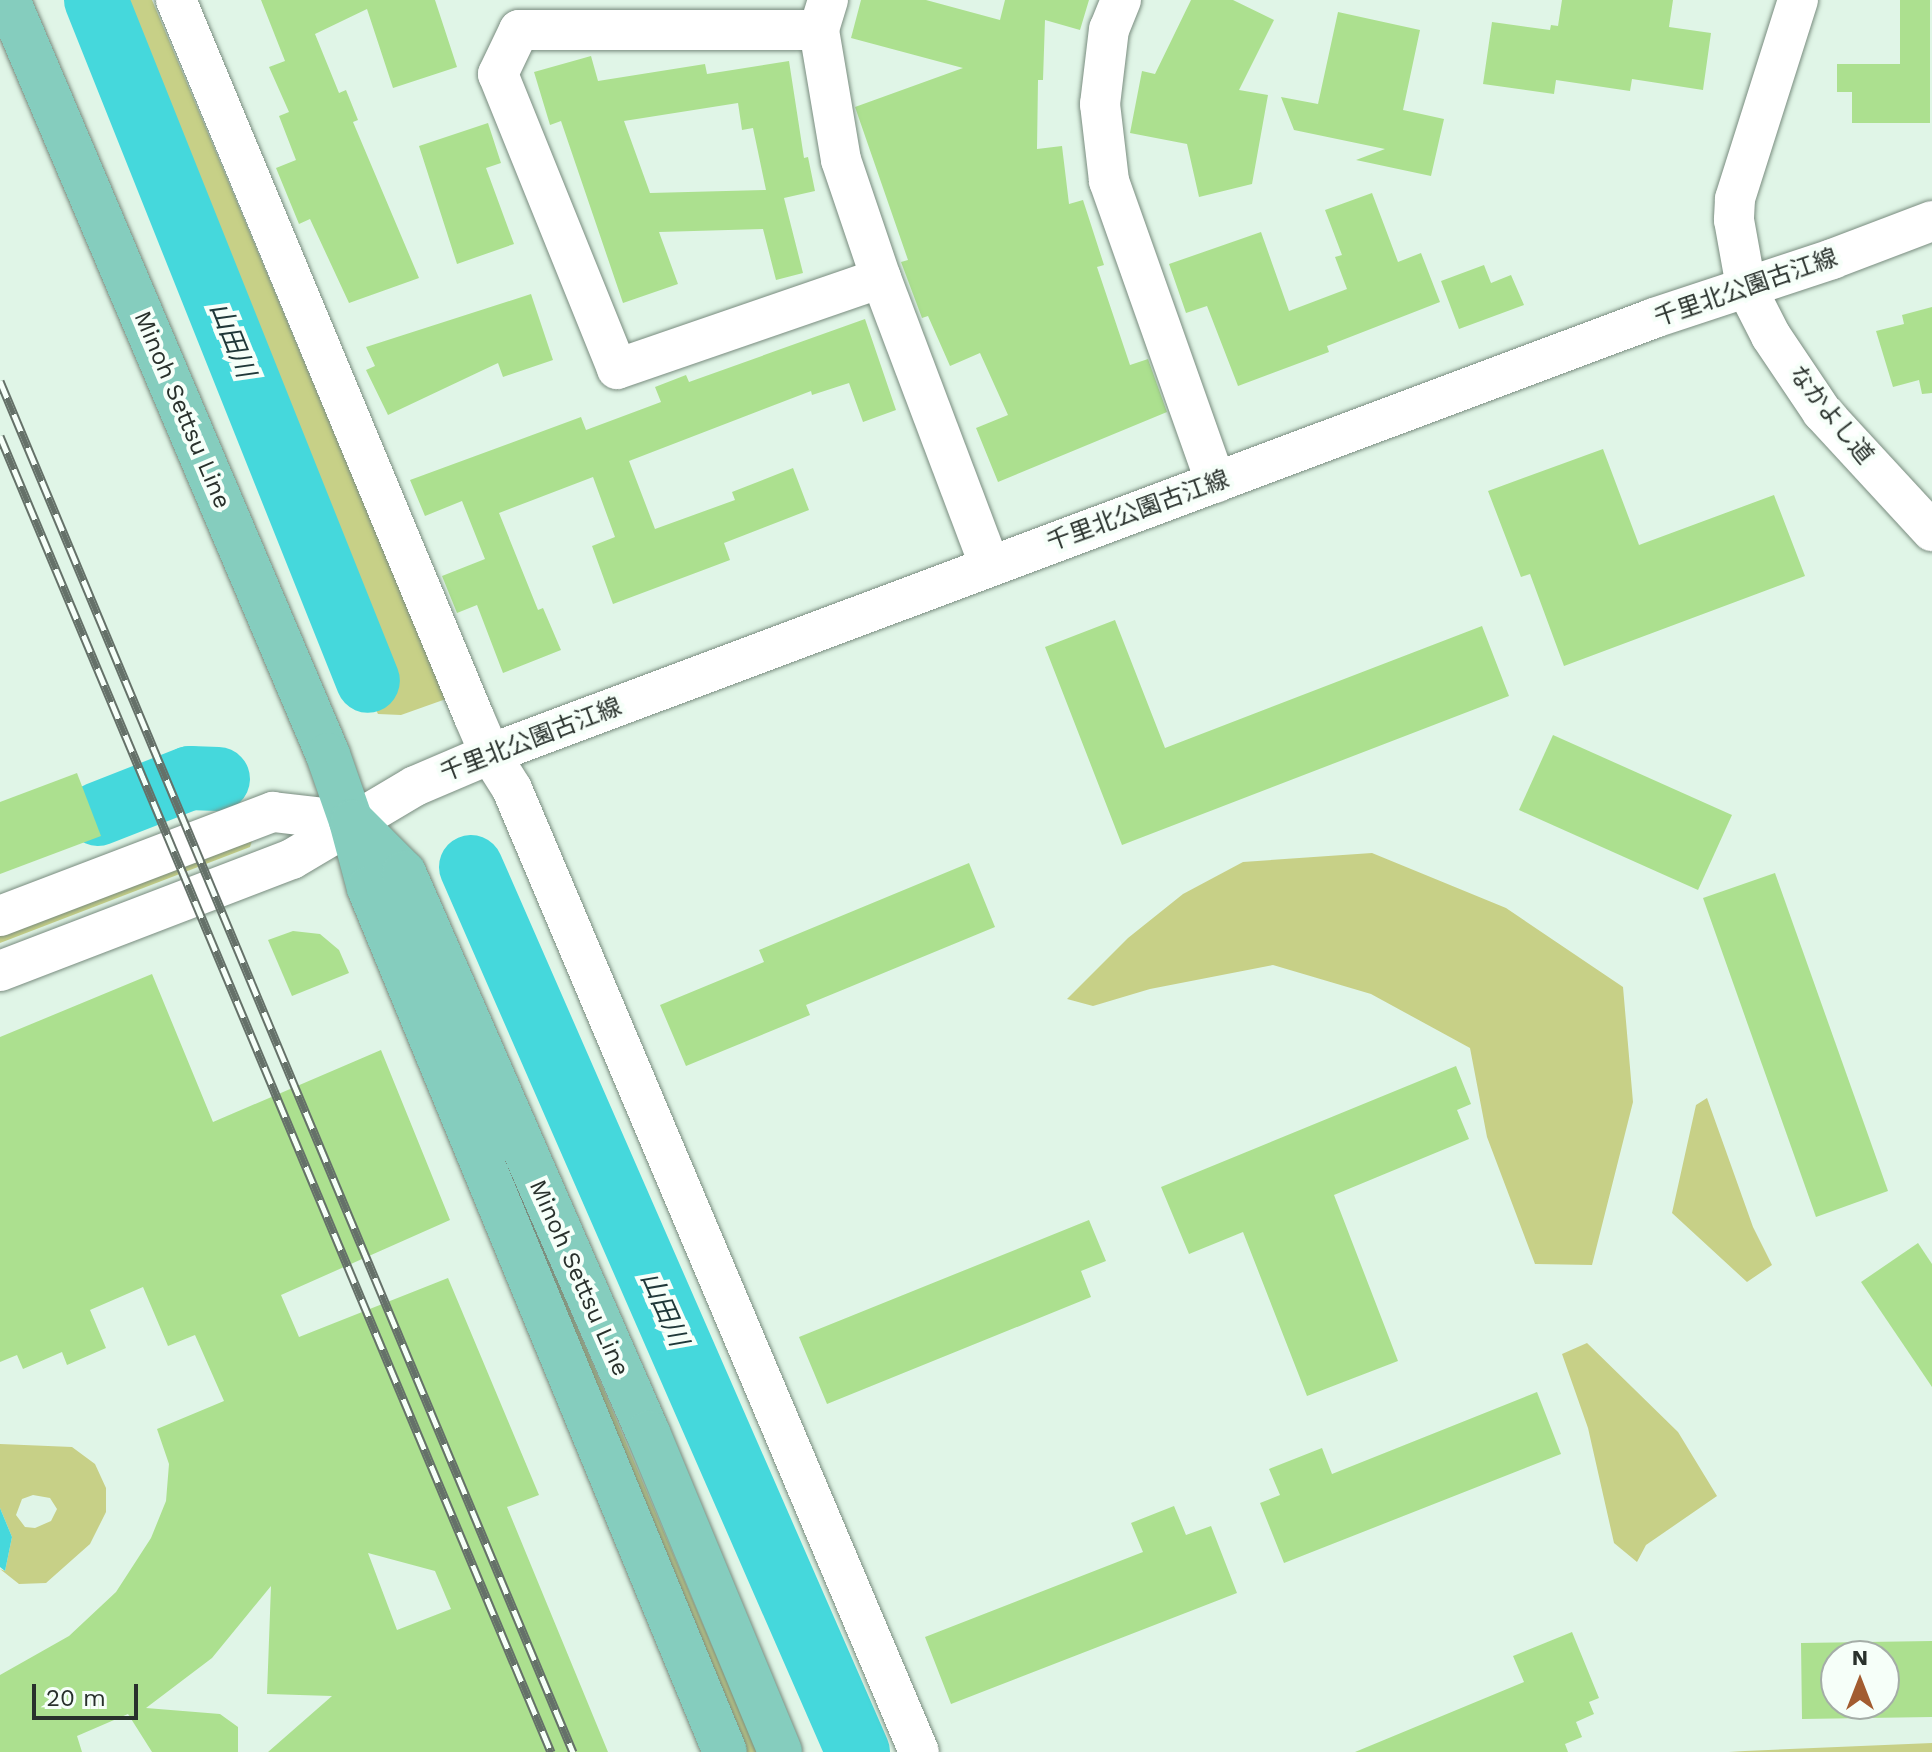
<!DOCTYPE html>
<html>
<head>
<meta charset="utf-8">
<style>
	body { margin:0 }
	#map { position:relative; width:1932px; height:1752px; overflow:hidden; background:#e0f5e7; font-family:"Work Sans","Noto Sans JP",sans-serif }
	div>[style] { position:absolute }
	.green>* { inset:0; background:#c7d087 }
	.water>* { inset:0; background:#45d8dc }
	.river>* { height:64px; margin:-32px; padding:0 32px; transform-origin:32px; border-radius:32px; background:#45d8dc }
	.building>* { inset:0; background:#ace08f }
	.roads { filter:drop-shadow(0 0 2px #798c7f) drop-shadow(0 0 2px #798c7f) }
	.minor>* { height:40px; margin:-20px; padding:0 20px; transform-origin:20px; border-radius:20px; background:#fff }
	.major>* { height:44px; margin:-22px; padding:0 22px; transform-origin:22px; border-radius:22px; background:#85cdbe }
	.rail>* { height:9px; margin-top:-4.5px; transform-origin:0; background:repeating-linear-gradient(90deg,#f6fff9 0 18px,#657169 0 36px); box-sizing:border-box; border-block:2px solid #657169 }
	span { translate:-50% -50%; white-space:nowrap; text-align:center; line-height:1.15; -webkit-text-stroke:8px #f6fff9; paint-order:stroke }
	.street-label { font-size:24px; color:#29312c }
	.water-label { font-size:26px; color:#203839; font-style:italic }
	.north { position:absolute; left:1820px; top:1640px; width:80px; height:80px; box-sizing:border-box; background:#f6fff9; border:2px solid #a4ada7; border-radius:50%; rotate:0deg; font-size:22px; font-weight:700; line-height:32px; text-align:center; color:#29312c }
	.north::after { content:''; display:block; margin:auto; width:28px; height:36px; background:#a25c30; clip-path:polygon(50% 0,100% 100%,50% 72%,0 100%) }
	.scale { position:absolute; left:32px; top:1684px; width:106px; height:36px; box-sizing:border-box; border:4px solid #29312c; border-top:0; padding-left:10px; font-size:24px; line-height:28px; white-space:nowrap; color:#29312c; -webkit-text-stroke:6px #f6fff9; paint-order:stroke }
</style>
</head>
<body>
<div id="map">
	<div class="green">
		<i style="clip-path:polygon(104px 0,152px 0,446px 699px,401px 715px,378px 714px,365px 688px,378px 682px)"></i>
		<i style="clip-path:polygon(252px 841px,250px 847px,0 943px,0 932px)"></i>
		<i style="clip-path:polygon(1372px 853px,1506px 908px,1623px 987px,1633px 1102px,1592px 1265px,1535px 1264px,1487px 1137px,1470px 1048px,1371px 994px,1273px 965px,1150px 989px,1093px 1006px,1067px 999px,1128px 938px,1183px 894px,1243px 862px)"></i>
		<i style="clip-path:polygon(1707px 1098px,1753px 1227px,1772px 1265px,1747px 1282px,1672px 1213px,1696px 1105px)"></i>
		<i style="clip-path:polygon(481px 1100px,757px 1752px,743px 1752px)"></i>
		<i style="clip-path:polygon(1587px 1343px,1678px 1432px,1717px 1496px,1646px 1545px,1637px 1562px,1614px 1543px,1588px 1428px,1562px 1354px)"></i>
		<i style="clip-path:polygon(evenodd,0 1444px,72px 1447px,95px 1464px,106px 1488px,106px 1512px,90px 1544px,46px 1583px,19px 1584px,0 1569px,5px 1571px,12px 1537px,0 1508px,0 1444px,33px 1495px,50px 1498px,57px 1509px,51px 1521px,35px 1528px,25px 1527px,16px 1515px,22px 1499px,33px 1495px)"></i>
		<i style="clip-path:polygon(1932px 1743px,1932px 1752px,1729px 1752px,1745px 1751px)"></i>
	</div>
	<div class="water">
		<i style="clip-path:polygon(0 1508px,12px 1537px,5px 1571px,0 1567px)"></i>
	</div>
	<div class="river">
		<i style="left:96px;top:0;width:733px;rotate:68.23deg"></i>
		<i style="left:98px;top:814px;width:99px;rotate:-21.4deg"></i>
		<i style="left:190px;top:778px;width:28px;rotate:2deg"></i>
		<i style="left:471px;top:867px;width:966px;rotate:66.38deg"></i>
	</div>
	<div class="building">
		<i style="clip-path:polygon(261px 0,435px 0,457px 67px,393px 88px,367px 9px,315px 34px,339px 93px,346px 90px,358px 120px,353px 122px,419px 278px,349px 303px,310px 219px,299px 224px,276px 168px,296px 160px,279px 116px,289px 112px,269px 67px,285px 61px)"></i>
		<i style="clip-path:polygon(861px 0,926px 0,1000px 20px,1005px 0,1089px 0,1080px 30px,1045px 20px,1043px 80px,1038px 80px,1037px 149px,1062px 146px,1069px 204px,1083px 200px,1104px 265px,1097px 267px,1130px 365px,1148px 359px,1167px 412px,998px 482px,976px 428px,1008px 415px,980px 353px,950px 366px,928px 316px,922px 318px,901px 262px,908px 260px,855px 107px,963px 68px,851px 38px)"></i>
		<i style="clip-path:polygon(1191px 0,1233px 0,1274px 20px,1239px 90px,1268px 95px,1252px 184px,1199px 197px,1187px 144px,1130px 133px,1142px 71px,1155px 74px)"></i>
		<i style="clip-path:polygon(1562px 0,1673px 0,1669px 27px,1711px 33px,1703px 90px,1632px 79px,1630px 91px,1556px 80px,1554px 94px,1483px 84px,1492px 22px,1550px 30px,1551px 25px,1558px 26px)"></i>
		<i style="clip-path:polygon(1900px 0,1930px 0,1930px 123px,1852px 123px,1852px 92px,1837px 92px,1837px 64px,1900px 64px)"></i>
		<i style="clip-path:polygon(1338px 12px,1420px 30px,1403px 110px,1444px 119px,1431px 176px,1356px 160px,1385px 149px,1294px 130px,1281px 97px,1318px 104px)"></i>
		<i style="clip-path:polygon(evenodd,591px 56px,598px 81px,705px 64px,707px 74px,789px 61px,804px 158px,808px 157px,815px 191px,784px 198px,803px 273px,776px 280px,763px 229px,659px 232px,678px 284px,623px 303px,561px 121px,550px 125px,534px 72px,591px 56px,738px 103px,742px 130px,753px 128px,766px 190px,650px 193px,624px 121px,738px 103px)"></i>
		<i style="clip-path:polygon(488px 123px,501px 163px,486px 168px,514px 244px,457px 264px,419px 146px)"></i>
		<i style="clip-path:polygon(1372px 193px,1398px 262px,1421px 253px,1440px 302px,1327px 346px,1329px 352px,1238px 386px,1207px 306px,1186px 313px,1169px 264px,1261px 232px,1289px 311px,1347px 289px,1335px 257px,1342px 255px,1325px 210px)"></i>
		<i style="clip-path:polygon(1484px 265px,1491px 283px,1511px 275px,1524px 305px,1459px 329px,1441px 281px)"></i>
		<i style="clip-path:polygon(531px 294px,553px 360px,503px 377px,498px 363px,388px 415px,366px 370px,375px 366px,366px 347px)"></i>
		<i style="clip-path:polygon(1932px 307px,1932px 393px,1922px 394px,1919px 380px,1893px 387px,1876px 331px,1904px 324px,1902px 315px)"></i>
		<i style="clip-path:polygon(865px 319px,896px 410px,863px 422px,849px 383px,812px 395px,811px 391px,629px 461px,655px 529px,735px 500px,732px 492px,793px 468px,809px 510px,724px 543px,730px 560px,613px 604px,592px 546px,615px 537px,593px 477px,499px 513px,538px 610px,543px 608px,561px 650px,503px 673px,477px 605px,457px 613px,442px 576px,485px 559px,462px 501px,425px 516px,410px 480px,581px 417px,586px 430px,661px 402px,655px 387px,686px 375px,689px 382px)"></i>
		<i style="clip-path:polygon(1603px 449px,1639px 545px,1774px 495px,1805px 576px,1564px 666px,1530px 574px,1521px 577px,1488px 491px)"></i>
		<i style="clip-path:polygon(1115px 620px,1165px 748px,1482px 626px,1509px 696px,1122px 845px,1045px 647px)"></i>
		<i style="clip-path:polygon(1553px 735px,1732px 815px,1698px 890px,1519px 810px)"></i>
		<i style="clip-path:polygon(77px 773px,101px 836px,0 874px,0 802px)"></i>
		<i style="clip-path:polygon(969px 863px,995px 927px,806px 1005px,810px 1015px,686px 1066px,660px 1005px,764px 962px,759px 950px)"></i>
		<i style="clip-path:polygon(1775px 873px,1888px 1191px,1816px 1217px,1703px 898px)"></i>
		<i style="clip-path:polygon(293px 931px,320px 934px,339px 950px,349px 973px,292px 996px,268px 940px)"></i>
		<i style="clip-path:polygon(evenodd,152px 974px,213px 1122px,381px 1050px,450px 1220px,281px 1295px,299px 1337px,448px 1278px,539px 1495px,507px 1507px,608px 1752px,268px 1752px,332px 1696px,267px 1694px,271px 1586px,212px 1658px,146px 1708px,220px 1714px,238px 1727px,238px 1752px,152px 1752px,128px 1714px,77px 1736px,82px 1752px,0 1752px,0 1675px,69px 1636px,116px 1592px,151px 1538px,166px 1501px,169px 1464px,157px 1429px,224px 1401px,195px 1335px,168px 1346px,143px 1287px,90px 1310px,106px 1348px,67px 1365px,62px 1352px,23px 1369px,17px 1355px,0 1362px,0 1037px,152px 974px,368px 1553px,435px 1571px,451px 1609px,397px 1630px,368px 1553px)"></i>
		<i style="clip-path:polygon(1456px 1066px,1471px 1104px,1457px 1110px,1469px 1139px,1334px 1195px,1398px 1361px,1307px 1396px,1243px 1232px,1189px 1254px,1161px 1187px)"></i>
		<i style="clip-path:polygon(1089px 1220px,1106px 1261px,1081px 1271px,1091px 1297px,827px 1404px,799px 1337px)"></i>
		<i style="clip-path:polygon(1918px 1243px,1932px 1264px,1932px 1387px,1861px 1282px)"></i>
		<i style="clip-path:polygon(1537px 1392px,1561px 1454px,1284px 1563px,1260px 1503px,1280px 1495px,1269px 1469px,1322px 1448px,1332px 1474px)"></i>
		<i style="clip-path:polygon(1174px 1506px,1186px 1535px,1211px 1526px,1237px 1593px,951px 1704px,925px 1637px,1143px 1552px,1131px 1523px)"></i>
		<i style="clip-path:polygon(1572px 1632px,1599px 1698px,1589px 1702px,1594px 1714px,1576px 1722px,1582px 1737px,1565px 1744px,1568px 1752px,1355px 1752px,1524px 1682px,1513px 1656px)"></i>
		<i style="clip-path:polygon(evenodd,1932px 1641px,1932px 1717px,1802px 1719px,1801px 1643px,1932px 1641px,1836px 1656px,1884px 1656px,1884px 1704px,1836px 1704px,1836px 1656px)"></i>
	</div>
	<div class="roads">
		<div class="minor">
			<i style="left:176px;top:0;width:776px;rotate:67.43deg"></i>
			<i style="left:474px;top:717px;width:40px;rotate:66.6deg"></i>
			<i style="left:490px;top:754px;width:41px;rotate:57.8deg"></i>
			<i style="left:512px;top:789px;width:1045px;rotate:67.09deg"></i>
			<i style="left:828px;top:0;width:31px;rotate:107deg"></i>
			<i style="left:819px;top:30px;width:132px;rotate:80.4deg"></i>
			<i style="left:841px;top:160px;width:125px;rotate:71.3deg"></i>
			<i style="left:881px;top:278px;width:308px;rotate:69.3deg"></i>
			<i style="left:1121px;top:0;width:31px;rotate:112deg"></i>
			<i style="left:1109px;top:29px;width:76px;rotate:96.8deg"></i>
			<i style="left:1100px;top:104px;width:78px;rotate:83.3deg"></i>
			<i style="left:1109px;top:181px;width:320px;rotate:70.5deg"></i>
			<i style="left:1798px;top:0;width:209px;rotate:107.6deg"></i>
			<i style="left:1735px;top:199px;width:21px;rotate:93deg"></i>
			<i style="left:1734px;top:220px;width:68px;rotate:79.8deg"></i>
			<i style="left:1746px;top:287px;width:55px;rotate:63deg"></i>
			<i style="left:1771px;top:336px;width:92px;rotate:56.1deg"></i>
			<i style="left:1822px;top:412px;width:162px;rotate:47.3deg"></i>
			<i style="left:819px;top:30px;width:300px;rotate:180deg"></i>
			<i style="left:519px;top:30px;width:49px;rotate:115.5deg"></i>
			<i style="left:498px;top:74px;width:318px;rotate:68deg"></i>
			<i style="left:617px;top:369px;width:279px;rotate:-19deg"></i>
			<i style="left:0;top:916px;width:292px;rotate:-20.9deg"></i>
			<i style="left:273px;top:812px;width:79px;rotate:6.6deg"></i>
			<i style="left:0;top:971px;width:313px;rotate:-21deg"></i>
			<i style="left:292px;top:859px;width:143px;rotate:-30.7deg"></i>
			<i style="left:415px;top:786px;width:82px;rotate:-23.1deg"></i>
			<i style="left:490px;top:754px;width:1243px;rotate:-20.53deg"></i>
			<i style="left:1654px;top:318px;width:188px;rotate:-18.3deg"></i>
			<i style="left:1832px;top:259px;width:107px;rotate:-20.8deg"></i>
		</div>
		<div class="major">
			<i style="left:8px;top:0;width:820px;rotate:67.03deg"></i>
			<i style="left:328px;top:755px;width:70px;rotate:70.8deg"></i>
			<i style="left:351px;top:821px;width:69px;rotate:75deg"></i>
			<i style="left:369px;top:888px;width:934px;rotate:67.61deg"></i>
			<i style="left:353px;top:822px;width:72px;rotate:45deg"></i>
			<i style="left:404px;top:873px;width:611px;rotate:66.46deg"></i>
			<i style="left:648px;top:1433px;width:345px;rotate:67.5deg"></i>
		</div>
	</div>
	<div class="rail">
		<i style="left:0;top:381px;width:1486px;rotate:67.32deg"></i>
		<i style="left:0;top:436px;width:1427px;rotate:67.28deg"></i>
	</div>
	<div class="street-label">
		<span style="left:1746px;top:288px;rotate:-19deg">千里北公園古江線</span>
		<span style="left:182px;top:410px;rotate:67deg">Minoh Settsu Line</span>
		<span style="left:1831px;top:415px;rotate:51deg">なかよし道</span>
		<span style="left:1138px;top:511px;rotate:-20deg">千里北公園古江線</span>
		<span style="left:531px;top:740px;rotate:-21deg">千里北公園古江線</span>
		<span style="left:579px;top:1278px;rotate:66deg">Minoh Settsu Line</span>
	</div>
	<div class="water-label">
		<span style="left:232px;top:340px;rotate:68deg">山田川</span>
		<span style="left:664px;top:1309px;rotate:66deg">山田川</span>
	</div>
	<div class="north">N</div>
	<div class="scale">20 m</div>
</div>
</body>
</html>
